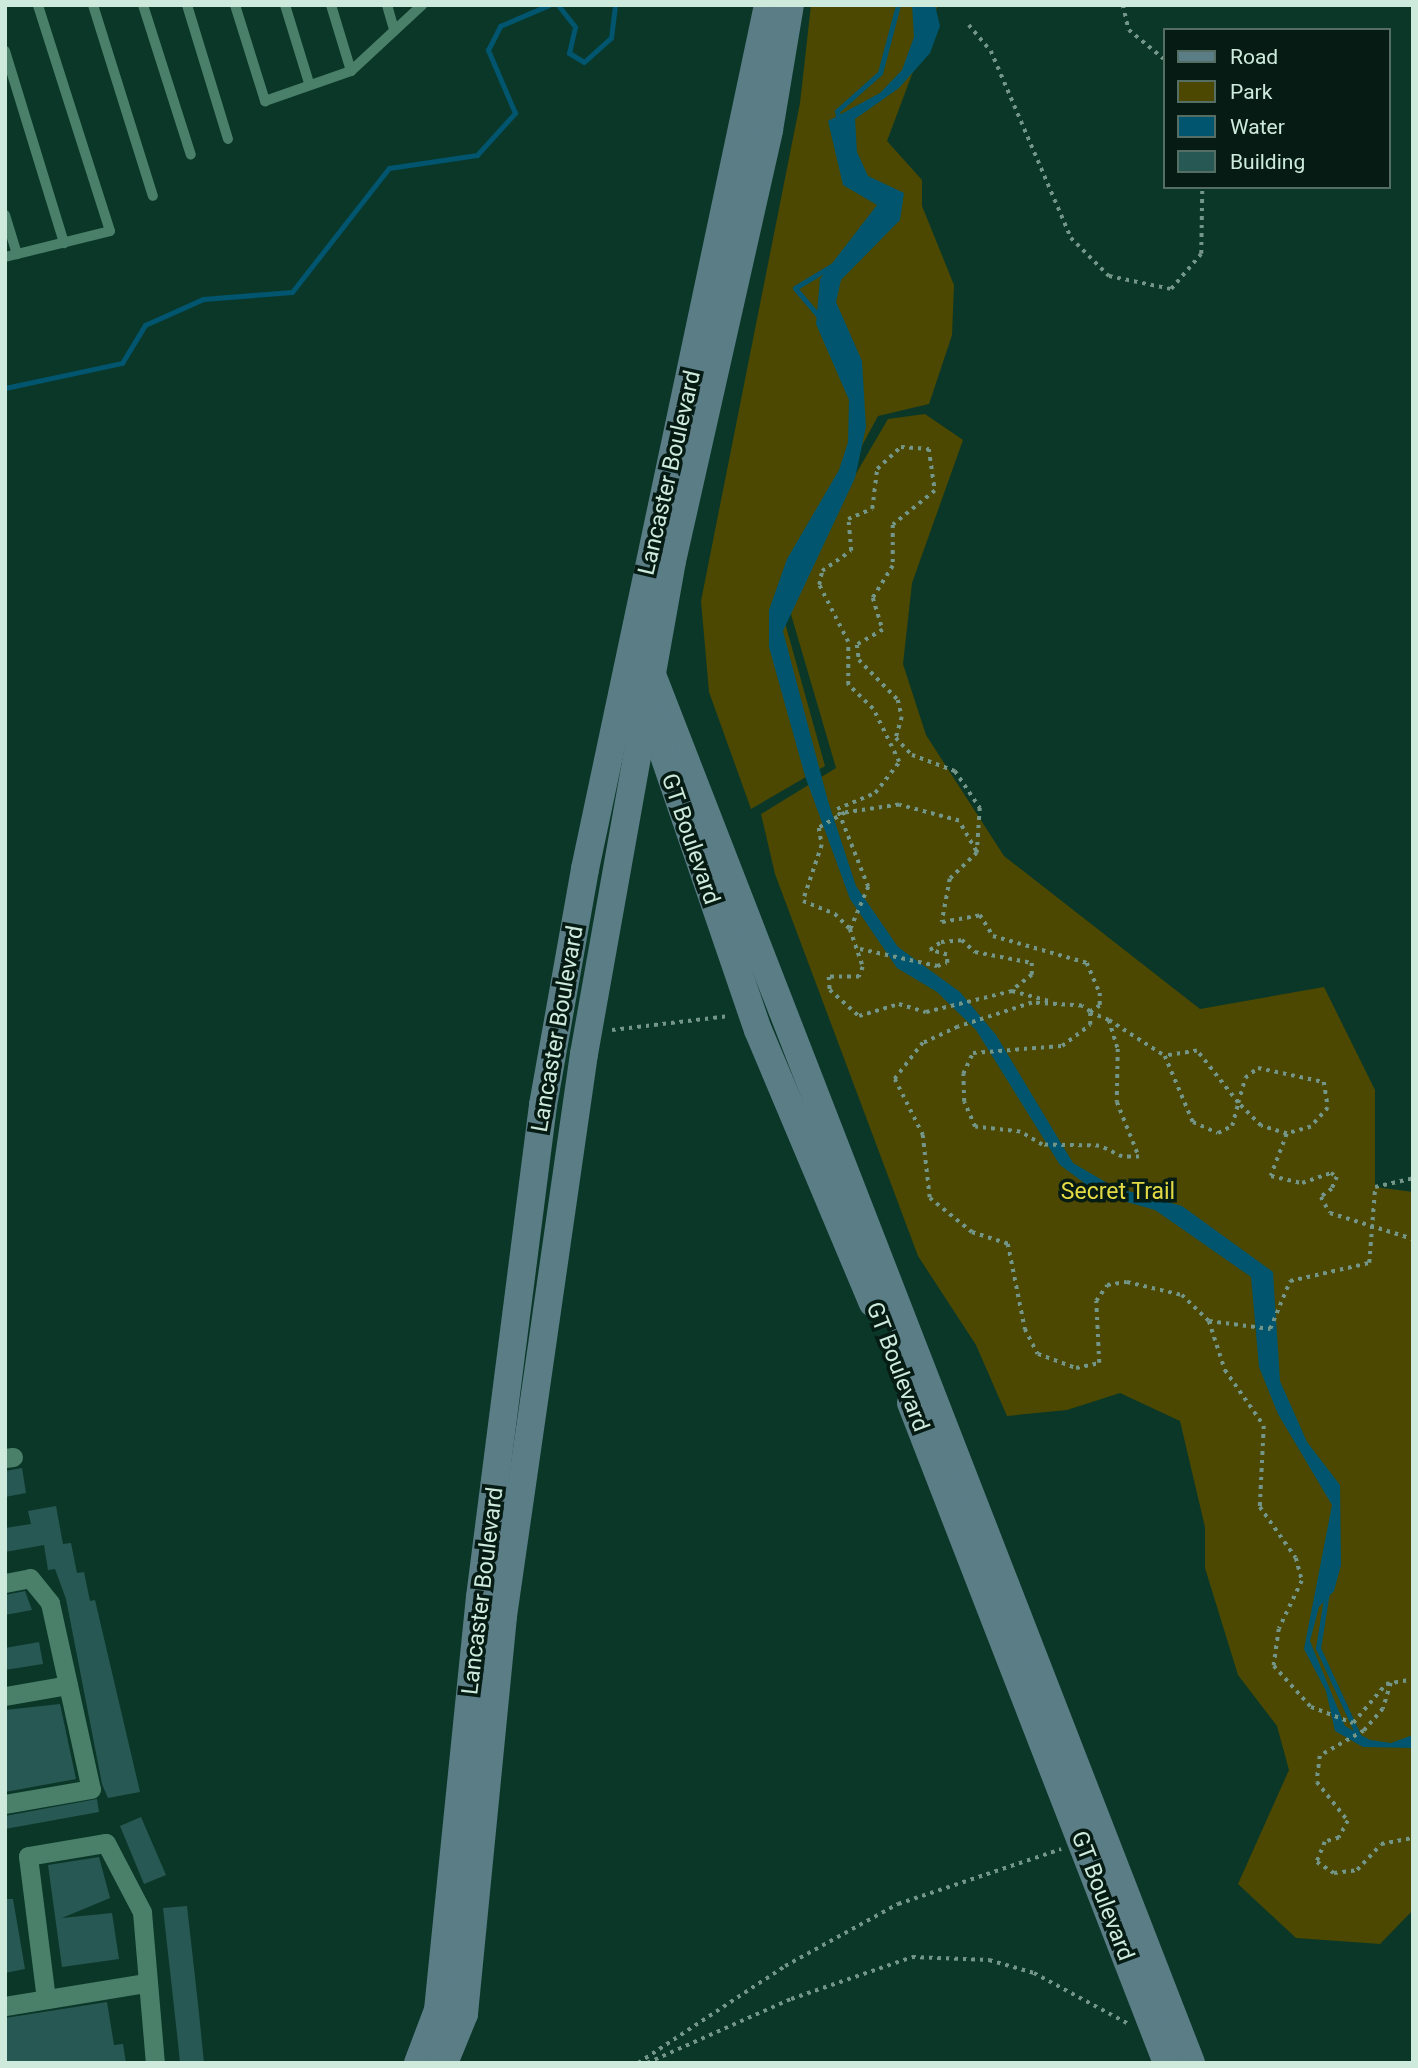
<!DOCTYPE html>
<html>
<head>
<meta charset="utf-8">
<style>
	body { margin:0 }
	#map { position:relative; width:1418px; height:2068px; overflow:hidden; background:#0b3728; font-family:Roboto,sans-serif }
	div>[style] { position:absolute }
	.green>* { inset:0; background:#4c4801 }
	.water>* { inset:0; background:#01556e }
	.stream>* { height:5px; margin:-2.5px; padding:0 2.5px; transform-origin:2.5px; border-radius:2.5px; background:#01556e }
	.building>* { inset:0; background:#285853 }
	.path>* { height:3.5px; margin-top:-1.75px; transform-origin:0; background:repeating-linear-gradient(90deg,#739688 0 3.5px,transparent 0 8.5px) }
	.lane>* { height:10px; margin:-5px; padding:0 5px; transform-origin:5px; border-radius:5px; background:#4a806a }
	.street>* { height:19px; margin:-9.5px; padding:0 9.5px; transform-origin:9.5px; border-radius:9.5px; background:#4a806a }
	.secondary>* { height:28px; margin:-14px; padding:0 14px; transform-origin:14px; border-radius:14px; background:#5a7d86 }
	span { translate:-50% -50%; white-space:nowrap; text-align:center; line-height:1.15; -webkit-text-stroke:7px #051b13; paint-order:stroke }
	.street-label { font-size:23px; color:#ceeadd }
	.park-label { font-size:23px; color:#e3da45 }
	.frame { position:absolute; inset:0; border:7px solid #ceeadd; pointer-events:none }
	.legend { position:absolute; left:1163px; top:28px; width:228px; height:161px; box-sizing:border-box; background:#051b13; border:2px solid #556e64; margin:0; padding:9px 12px; list-style:none; font-size:21px; color:#ceeadd }
	.legend li { display:flex; align-items:center; gap:14px; height:35px }
	.legend b { width:35px; border:2px solid #556e64 }
</style>
</head>
<body>
<div id="map">
	<div class="green">
		<i style="clip-path:polygon(811px 5px,938px 5px,887px 141px,922px 180px,922px 206px,954px 285px,952px 335px,929px 404px,878px 416px,822px 520px,782px 612px,825px 766px,751px 809px,709px 692px,701px 601px,800px 103px)"></i>
		<i style="clip-path:polygon(925px 414px,963px 440px,912px 583px,903px 664px,926px 735px,1004px 856px,1200px 1009px,1324px 987px,1375px 1090px,1375px 1187px,1413px 1192px,1413px 1910px,1380px 1944px,1296px 1938px,1238px 1884px,1289px 1770px,1277px 1726px,1238px 1675px,1205px 1568px,1205px 1527px,1180px 1421px,1120px 1393px,1067px 1410px,1007px 1416px,976px 1345px,918px 1256px,775px 874px,761px 814px,836px 768px,788px 604px,809px 554px,888px 419px)"></i>
	</div>
	<div class="water">
		<i style="clip-path:polygon(912px 5px,935px 5px,940px 26px,930px 53px,899px 88px,855px 119px,857px 152px,868px 176px,904px 193px,900px 220px,841px 280px,836px 302px,862px 361px,866px 427px,855px 478px,783px 631px,828px 801px,856px 886px,898px 947px,960px 992px,996px 1035px,1073px 1163px,1114px 1187px,1182px 1206px,1273px 1272px,1280px 1381px,1307px 1442px,1340px 1485px,1341px 1565px,1334px 1591px,1319px 1607px,1310px 1641px,1345px 1726px,1370px 1740px,1391px 1743px,1413px 1735px,1413px 1748px,1363px 1747px,1335px 1731px,1326px 1691px,1304px 1649px,1332px 1505px,1278px 1414px,1259px 1367px,1251px 1277px,1155px 1210px,1099px 1194px,1060px 1165px,976px 1030px,937px 992px,897px 968px,850px 899px,805px 776px,769px 647px,769px 610px,787px 559px,839px 470px,848px 442px,849px 400px,816px 324px,820px 279px,877px 205px,843px 185px,828px 121px,880px 93px,902px 70px,914px 37px)"></i>
	</div>
	<div class="stream">
		<i style="left:558px;top:5px;width:28px;rotate:52deg"></i>
		<i style="left:575px;top:27px;width:27px;rotate:103deg"></i>
		<i style="left:569px;top:53px;width:17px;rotate:31deg"></i>
		<i style="left:584px;top:62px;width:36px;rotate:-42deg"></i>
		<i style="left:611px;top:38px;width:33px;rotate:-83deg"></i>
		<i style="left:839px;top:120px;width:9px;rotate:-103deg"></i>
		<i style="left:837px;top:111px;width:57px;rotate:-41.5deg"></i>
		<i style="left:880px;top:73px;width:70px;rotate:-75.2deg"></i>
		<i style="left:821px;top:319px;width:40px;rotate:-130deg"></i>
		<i style="left:795px;top:288px;width:44px;rotate:-31.2deg"></i>
		<i style="left:5px;top:388px;width:120px;rotate:-12.1deg"></i>
		<i style="left:122px;top:363px;width:44px;rotate:-58.8deg"></i>
		<i style="left:145px;top:325px;width:64px;rotate:-24.1deg"></i>
		<i style="left:203px;top:299px;width:89px;rotate:-4.5deg"></i>
		<i style="left:292px;top:292px;width:157px;rotate:-52deg"></i>
		<i style="left:389px;top:168px;width:89px;rotate:-8.4deg"></i>
		<i style="left:477px;top:155px;width:57px;rotate:-47.9deg"></i>
		<i style="left:515px;top:113px;width:69px;rotate:-113.2deg"></i>
		<i style="left:488px;top:50px;width:27px;rotate:-63deg"></i>
		<i style="left:500px;top:26px;width:53px;rotate:-23.2deg"></i>
		<i style="left:1327px;top:1592px;width:57px;rotate:99.1deg"></i>
		<i style="left:1318px;top:1648px;width:98px;rotate:65.3deg"></i>
	</div>
	<div class="building">
		<i style="clip-path:polygon(22px 1468px,26px 1493px,5px 1497px,5px 1471px)"></i>
		<i style="clip-path:polygon(56px 1506px,63px 1544px,71px 1543px,77px 1573px,84px 1572px,90px 1601px,95px 1600px,140px 1792px,108px 1798px,102px 1784px,66px 1599px,55px 1569px,48px 1570px,44px 1545px,5px 1552px,5px 1528px,31px 1524px,28px 1511px)"></i>
		<i style="clip-path:polygon(25px 1591px,32px 1610px,5px 1615px,5px 1595px)"></i>
		<i style="clip-path:polygon(39px 1642px,43px 1664px,5px 1670px,5px 1648px)"></i>
		<i style="clip-path:polygon(60px 1704px,76px 1779px,5px 1792px,5px 1710px)"></i>
		<i style="clip-path:polygon(97px 1799px,99px 1812px,5px 1829px,5px 1816px)"></i>
		<i style="clip-path:polygon(141px 1817px,166px 1875px,144px 1884px,120px 1826px)"></i>
		<i style="clip-path:polygon(99px 1857px,110px 1898px,62px 1918px,112px 1913px,119px 1959px,62px 1967px,48px 1865px)"></i>
		<i style="clip-path:polygon(5px 1899px,13px 1899px,25px 1969px,5px 1973px)"></i>
		<i style="clip-path:polygon(187px 1906px,199px 2013px,204px 2063px,180px 2063px,178px 2043px,163px 1908px)"></i>
		<i style="clip-path:polygon(107px 2002px,114px 2045px,123px 2044px,126px 2063px,5px 2063px,5px 2018px)"></i>
	</div>
	<div class="path">
		<i style="left:1123px;top:5px;width:26px;rotate:77deg"></i>
		<i style="left:1129px;top:30px;width:45px;rotate:39.6deg"></i>
		<i style="left:969px;top:25px;width:34px;rotate:50deg"></i>
		<i style="left:991px;top:51px;width:203px;rotate:66.8deg"></i>
		<i style="left:1071px;top:238px;width:54px;rotate:45deg"></i>
		<i style="left:1109px;top:276px;width:63px;rotate:11.8deg"></i>
		<i style="left:1171px;top:289px;width:46px;rotate:-49.4deg"></i>
		<i style="left:1201px;top:254px;width:67px;rotate:-89.1deg"></i>
		<i style="left:976px;top:851px;width:34px;rotate:-120deg"></i>
		<i style="left:959px;top:821px;width:62px;rotate:-165.1deg"></i>
		<i style="left:899px;top:805px;width:55px;rotate:171.6deg"></i>
		<i style="left:845px;top:813px;width:30px;rotate:150deg"></i>
		<i style="left:819px;top:828px;width:17px;rotate:80deg"></i>
		<i style="left:822px;top:845px;width:59px;rotate:108.7deg"></i>
		<i style="left:803px;top:901px;width:35px;rotate:22deg"></i>
		<i style="left:835px;top:914px;width:21px;rotate:45deg"></i>
		<i style="left:850px;top:929px;width:40px;rotate:71.1deg"></i>
		<i style="left:863px;top:967px;width:11px;rotate:112deg"></i>
		<i style="left:859px;top:977px;width:30px;rotate:180deg"></i>
		<i style="left:829px;top:977px;width:13px;rotate:86deg"></i>
		<i style="left:830px;top:990px;width:39px;rotate:42deg"></i>
		<i style="left:859px;top:1016px;width:42px;rotate:-16.7deg"></i>
		<i style="left:899px;top:1004px;width:28px;rotate:17deg"></i>
		<i style="left:926px;top:1012px;width:89px;rotate:-13.7deg"></i>
		<i style="left:1012px;top:991px;width:38px;rotate:15deg"></i>
		<i style="left:850px;top:929px;width:46px;rotate:-66.8deg"></i>
		<i style="left:868px;top:887px;width:84px;rotate:-111.7deg"></i>
		<i style="left:837px;top:809px;width:41px;rotate:-22.8deg"></i>
		<i style="left:875px;top:793px;width:39px;rotate:-52deg"></i>
		<i style="left:899px;top:762px;width:59px;rotate:-116.1deg"></i>
		<i style="left:873px;top:709px;width:35px;rotate:-136deg"></i>
		<i style="left:848px;top:685px;width:43px;rotate:-90deg"></i>
		<i style="left:848px;top:642px;width:64px;rotate:-117deg"></i>
		<i style="left:819px;top:585px;width:14px;rotate:-78deg"></i>
		<i style="left:822px;top:571px;width:35px;rotate:-35deg"></i>
		<i style="left:851px;top:551px;width:32px;rotate:-95deg"></i>
		<i style="left:848px;top:519px;width:26px;rotate:-23deg"></i>
		<i style="left:872px;top:509px;width:40px;rotate:-82.9deg"></i>
		<i style="left:877px;top:469px;width:33px;rotate:-43deg"></i>
		<i style="left:901px;top:447px;width:28px;rotate:4deg"></i>
		<i style="left:929px;top:449px;width:42px;rotate:81.9deg"></i>
		<i style="left:935px;top:491px;width:54px;rotate:141deg"></i>
		<i style="left:893px;top:525px;width:41px;rotate:90deg"></i>
		<i style="left:893px;top:566px;width:38px;rotate:122deg"></i>
		<i style="left:873px;top:598px;width:34px;rotate:73deg"></i>
		<i style="left:883px;top:630px;width:30px;rotate:150deg"></i>
		<i style="left:857px;top:645px;width:15px;rotate:82deg"></i>
		<i style="left:859px;top:660px;width:56px;rotate:45.7deg"></i>
		<i style="left:898px;top:700px;width:17px;rotate:77deg"></i>
		<i style="left:902px;top:717px;width:22px;rotate:106deg"></i>
		<i style="left:896px;top:738px;width:23px;rotate:47deg"></i>
		<i style="left:912px;top:755px;width:46px;rotate:20.4deg"></i>
		<i style="left:955px;top:771px;width:45px;rotate:56deg"></i>
		<i style="left:980px;top:808px;width:45px;rotate:93.8deg"></i>
		<i style="left:977px;top:853px;width:37px;rotate:136deg"></i>
		<i style="left:950px;top:879px;width:44px;rotate:100.5deg"></i>
		<i style="left:942px;top:922px;width:39px;rotate:-10deg"></i>
		<i style="left:980px;top:915px;width:25px;rotate:58deg"></i>
		<i style="left:993px;top:936px;width:98px;rotate:16deg"></i>
		<i style="left:1087px;top:963px;width:33px;rotate:67deg"></i>
		<i style="left:1100px;top:993px;width:13px;rotate:90deg"></i>
		<i style="left:1100px;top:1006px;width:12px;rotate:149deg"></i>
		<i style="left:860px;top:949px;width:79px;rotate:12.4deg"></i>
		<i style="left:937px;top:966px;width:10px;rotate:-17deg"></i>
		<i style="left:947px;top:963px;width:8px;rotate:-90deg"></i>
		<i style="left:947px;top:955px;width:18px;rotate:-164deg"></i>
		<i style="left:930px;top:950px;width:14px;rotate:-36deg"></i>
		<i style="left:941px;top:942px;width:21px;rotate:-5deg"></i>
		<i style="left:962px;top:940px;width:18px;rotate:43deg"></i>
		<i style="left:975px;top:952px;width:58px;rotate:10.9deg"></i>
		<i style="left:1032px;top:963px;width:12px;rotate:90deg"></i>
		<i style="left:1032px;top:975px;width:24px;rotate:142deg"></i>
		<i style="left:1090px;top:1012px;width:21px;rotate:23deg"></i>
		<i style="left:1109px;top:1020px;width:30px;rotate:73deg"></i>
		<i style="left:1118px;top:1049px;width:53px;rotate:91.1deg"></i>
		<i style="left:1117px;top:1102px;width:59px;rotate:68.2deg"></i>
		<i style="left:1139px;top:1157px;width:17px;rotate:180deg"></i>
		<i style="left:1122px;top:1157px;width:25px;rotate:-154deg"></i>
		<i style="left:1099px;top:1146px;width:57px;rotate:-179deg"></i>
		<i style="left:1042px;top:1145px;width:26px;rotate:-149deg"></i>
		<i style="left:1020px;top:1132px;width:45px;rotate:-173.7deg"></i>
		<i style="left:975px;top:1127px;width:27px;rotate:-114deg"></i>
		<i style="left:964px;top:1102px;width:28px;rotate:-92deg"></i>
		<i style="left:963px;top:1074px;width:23px;rotate:-65deg"></i>
		<i style="left:973px;top:1053px;width:89px;rotate:-4.5deg"></i>
		<i style="left:1062px;top:1046px;width:35px;rotate:-37deg"></i>
		<i style="left:1090px;top:1025px;width:13px;rotate:-90deg"></i>
		<i style="left:1090px;top:1012px;width:10px;rotate:-143deg"></i>
		<i style="left:1082px;top:1006px;width:50px;rotate:-176.6deg"></i>
		<i style="left:1032px;top:1003px;width:78px;rotate:162deg"></i>
		<i style="left:958px;top:1027px;width:38px;rotate:155deg"></i>
		<i style="left:923px;top:1043px;width:46px;rotate:127.9deg"></i>
		<i style="left:895px;top:1079px;width:63px;rotate:63.4deg"></i>
		<i style="left:923px;top:1135px;width:63px;rotate:83.7deg"></i>
		<i style="left:930px;top:1198px;width:54px;rotate:39deg"></i>
		<i style="left:972px;top:1232px;width:38px;rotate:18deg"></i>
		<i style="left:1008px;top:1244px;width:87px;rotate:78.7deg"></i>
		<i style="left:1025px;top:1329px;width:28px;rotate:63deg"></i>
		<i style="left:1038px;top:1354px;width:40px;rotate:20.2deg"></i>
		<i style="left:1076px;top:1368px;width:24px;rotate:-12deg"></i>
		<i style="left:1099px;top:1363px;width:62px;rotate:-92.8deg"></i>
		<i style="left:1096px;top:1301px;width:19px;rotate:-55deg"></i>
		<i style="left:1107px;top:1285px;width:20px;rotate:-9deg"></i>
		<i style="left:1127px;top:1282px;width:57px;rotate:13.3deg"></i>
		<i style="left:1182px;top:1295px;width:37px;rotate:44deg"></i>
		<i style="left:1209px;top:1321px;width:62px;rotate:7.5deg"></i>
		<i style="left:1270px;top:1329px;width:52px;rotate:-67.4deg"></i>
		<i style="left:1290px;top:1281px;width:81px;rotate:-12.8deg"></i>
		<i style="left:1369px;top:1263px;width:76px;rotate:-85.5deg"></i>
		<i style="left:1375px;top:1187px;width:39px;rotate:-13deg"></i>
		<i style="left:1109px;top:1020px;width:67px;rotate:32.7deg"></i>
		<i style="left:1165px;top:1056px;width:72px;rotate:67deg"></i>
		<i style="left:1193px;top:1122px;width:27px;rotate:24deg"></i>
		<i style="left:1218px;top:1133px;width:16px;rotate:-27deg"></i>
		<i style="left:1232px;top:1126px;width:24px;rotate:-75deg"></i>
		<i style="left:1238px;top:1103px;width:26px;rotate:-74deg"></i>
		<i style="left:1245px;top:1078px;width:16px;rotate:-38deg"></i>
		<i style="left:1258px;top:1068px;width:67px;rotate:12deg"></i>
		<i style="left:1324px;top:1082px;width:26px;rotate:81deg"></i>
		<i style="left:1328px;top:1108px;width:25px;rotate:132deg"></i>
		<i style="left:1311px;top:1127px;width:25px;rotate:164deg"></i>
		<i style="left:1287px;top:1134px;width:27px;rotate:-163deg"></i>
		<i style="left:1261px;top:1126px;width:33px;rotate:-135deg"></i>
		<i style="left:1238px;top:1103px;width:66px;rotate:-128.3deg"></i>
		<i style="left:1197px;top:1051px;width:32px;rotate:171deg"></i>
		<i style="left:612px;top:1030px;width:118px;rotate:-6.8deg"></i>
		<i style="left:1287px;top:1134px;width:45px;rotate:110.9deg"></i>
		<i style="left:1271px;top:1176px;width:32px;rotate:13deg"></i>
		<i style="left:1302px;top:1183px;width:31px;rotate:-19deg"></i>
		<i style="left:1331px;top:1173px;width:7px;rotate:34deg"></i>
		<i style="left:1337px;top:1177px;width:13px;rotate:113deg"></i>
		<i style="left:1332px;top:1189px;width:14px;rotate:144deg"></i>
		<i style="left:1321px;top:1197px;width:18px;rotate:61deg"></i>
		<i style="left:1330px;top:1213px;width:87px;rotate:17.4deg"></i>
		<i style="left:1209px;top:1321px;width:52px;rotate:71.9deg"></i>
		<i style="left:1225px;top:1370px;width:68px;rotate:55.1deg"></i>
		<i style="left:1264px;top:1426px;width:81px;rotate:92.8deg"></i>
		<i style="left:1260px;top:1507px;width:62px;rotate:54.8deg"></i>
		<i style="left:1296px;top:1558px;width:24px;rotate:75deg"></i>
		<i style="left:1302px;top:1581px;width:53px;rotate:115.6deg"></i>
		<i style="left:1279px;top:1629px;width:37px;rotate:98deg"></i>
		<i style="left:1274px;top:1666px;width:55px;rotate:47.9deg"></i>
		<i style="left:1311px;top:1707px;width:45px;rotate:20.9deg"></i>
		<i style="left:1353px;top:1723px;width:51px;rotate:-49.8deg"></i>
		<i style="left:1386px;top:1684px;width:27px;rotate:-10deg"></i>
		<i style="left:1391px;top:1683px;width:27px;rotate:107deg"></i>
		<i style="left:1383px;top:1709px;width:29px;rotate:131deg"></i>
		<i style="left:1364px;top:1731px;width:51px;rotate:150.4deg"></i>
		<i style="left:1320px;top:1756px;width:26px;rotate:97deg"></i>
		<i style="left:1317px;top:1782px;width:50px;rotate:51.5deg"></i>
		<i style="left:1348px;top:1821px;width:19px;rotate:118deg"></i>
		<i style="left:1339px;top:1838px;width:15px;rotate:164deg"></i>
		<i style="left:1325px;top:1842px;width:22px;rotate:112deg"></i>
		<i style="left:1317px;top:1862px;width:20px;rotate:33deg"></i>
		<i style="left:1334px;top:1873px;width:23px;rotate:-7deg"></i>
		<i style="left:1357px;top:1870px;width:35px;rotate:-47deg"></i>
		<i style="left:1381px;top:1844px;width:33px;rotate:-11deg"></i>
		<i style="left:638px;top:2063px;width:176px;rotate:-33.4deg"></i>
		<i style="left:785px;top:1966px;width:129px;rotate:-28.8deg"></i>
		<i style="left:898px;top:1904px;width:172px;rotate:-18.6deg"></i>
		<i style="left:647px;top:2063px;width:158px;rotate:-24deg"></i>
		<i style="left:791px;top:1999px;width:128px;rotate:-19.1deg"></i>
		<i style="left:912px;top:1957px;width:77px;rotate:2.2deg"></i>
		<i style="left:989px;top:1960px;width:47px;rotate:16.1deg"></i>
		<i style="left:1034px;top:1973px;width:106px;rotate:28.3deg"></i>
	</div>
	<div class="lane">
		<i style="left:93px;top:5px;width:200px;rotate:72.6deg"></i>
		<i style="left:143px;top:5px;width:157px;rotate:72.3deg"></i>
		<i style="left:187px;top:5px;width:140px;rotate:73deg"></i>
		<i style="left:235px;top:5px;width:101px;rotate:72.6deg"></i>
		<i style="left:265px;top:101px;width:91px;rotate:-19.2deg"></i>
		<i style="left:351px;top:71px;width:97px;rotate:-42.9deg"></i>
		<i style="left:285px;top:5px;width:82px;rotate:72.9deg"></i>
		<i style="left:331px;top:5px;width:69px;rotate:73.1deg"></i>
		<i style="left:387px;top:5px;width:25px;rotate:74deg"></i>
		<i style="left:5px;top:51px;width:201px;rotate:72.9deg"></i>
		<i style="left:5px;top:215px;width:41px;rotate:72.9deg"></i>
		<i style="left:5px;top:257px;width:108px;rotate:-13.9deg"></i>
		<i style="left:110px;top:231px;width:237px;rotate:-107.7deg"></i>
	</div>
	<div class="street">
		<i style="left:5px;top:1458px;width:8px;rotate:-7deg"></i>
		<i style="left:5px;top:1583px;width:25px;rotate:-11deg"></i>
		<i style="left:30px;top:1578px;width:32px;rotate:51deg"></i>
		<i style="left:50px;top:1603px;width:190px;rotate:77.6deg"></i>
		<i style="left:91px;top:1789px;width:87px;rotate:170.1deg"></i>
		<i style="left:5px;top:1696px;width:64px;rotate:-9.9deg"></i>
		<i style="left:46px;top:1999px;width:144px;rotate:-97.2deg"></i>
		<i style="left:28px;top:1856px;width:79px;rotate:-9.5deg"></i>
		<i style="left:106px;top:1843px;width:78px;rotate:62.4deg"></i>
		<i style="left:142px;top:1912px;width:152px;rotate:85.1deg"></i>
		<i style="left:5px;top:2006px;width:143px;rotate:-9.3deg"></i>
	</div>
	<div class="secondary">
		<i style="left:651px;top:672px;width:1492px;rotate:68.78deg"></i>
		<i style="left:648px;top:709px;width:339px;rotate:71.1deg"></i>
		<i style="left:758px;top:1030px;width:296px;rotate:67.2deg"></i>
		<i style="left:911px;top:1403px;width:708px;rotate:68.8deg"></i>
		<i style="left:418px;top:2063px;width:57px;rotate:-69.3deg"></i>
		<i style="left:438px;top:2010px;width:415px;rotate:-84.2deg"></i>
		<i style="left:480px;top:1597px;width:496px;rotate:-82.7deg"></i>
		<i style="left:543px;top:1105px;width:240px;rotate:-79.9deg"></i>
		<i style="left:585px;top:869px;width:883px;rotate:-78.04deg"></i>
		<i style="left:444px;top:2063px;width:53px;rotate:-67.8deg"></i>
		<i style="left:464px;top:2014px;width:400px;rotate:-84.4deg"></i>
		<i style="left:503px;top:1616px;width:568px;rotate:-81.8deg"></i>
		<i style="left:584px;top:1054px;width:501px;rotate:-79.88deg"></i>
		<i style="left:672px;top:561px;width:442px;rotate:-77.3deg"></i>
		<i style="left:769px;top:130px;width:127px;rotate:-80.5deg"></i>
	</div>
	<div class="street-label">
		<span style="left:670px;top:473px;rotate:-77deg">Lancaster Boulevard</span>
		<span style="left:690px;top:839px;rotate:71deg">GT Boulevard</span>
		<span style="left:558px;top:1029px;rotate:-80deg">Lancaster Boulevard</span>
		<span style="left:897px;top:1367px;rotate:69deg">GT Boulevard</span>
		<span style="left:483px;top:1591px;rotate:-83deg">Lancaster Boulevard</span>
		<span style="left:1102px;top:1896px;rotate:69deg">GT Boulevard</span>
	</div>
	<div class="park-label">
		<span style="left:1118px;top:1192px">Secret Trail</span>
	</div>
	<div class="frame"></div>
	<ul class="legend">
	<li><b style="height:9px;background:#5a7d86"></b>Road</li>
	<li><b style="height:19px;background:#4c4801"></b>Park</li>
	<li><b style="height:19px;background:#01556e"></b>Water</li>
	<li><b style="height:19px;background:#285853"></b>Building</li>
	</ul>
</div>
</body>
</html>
